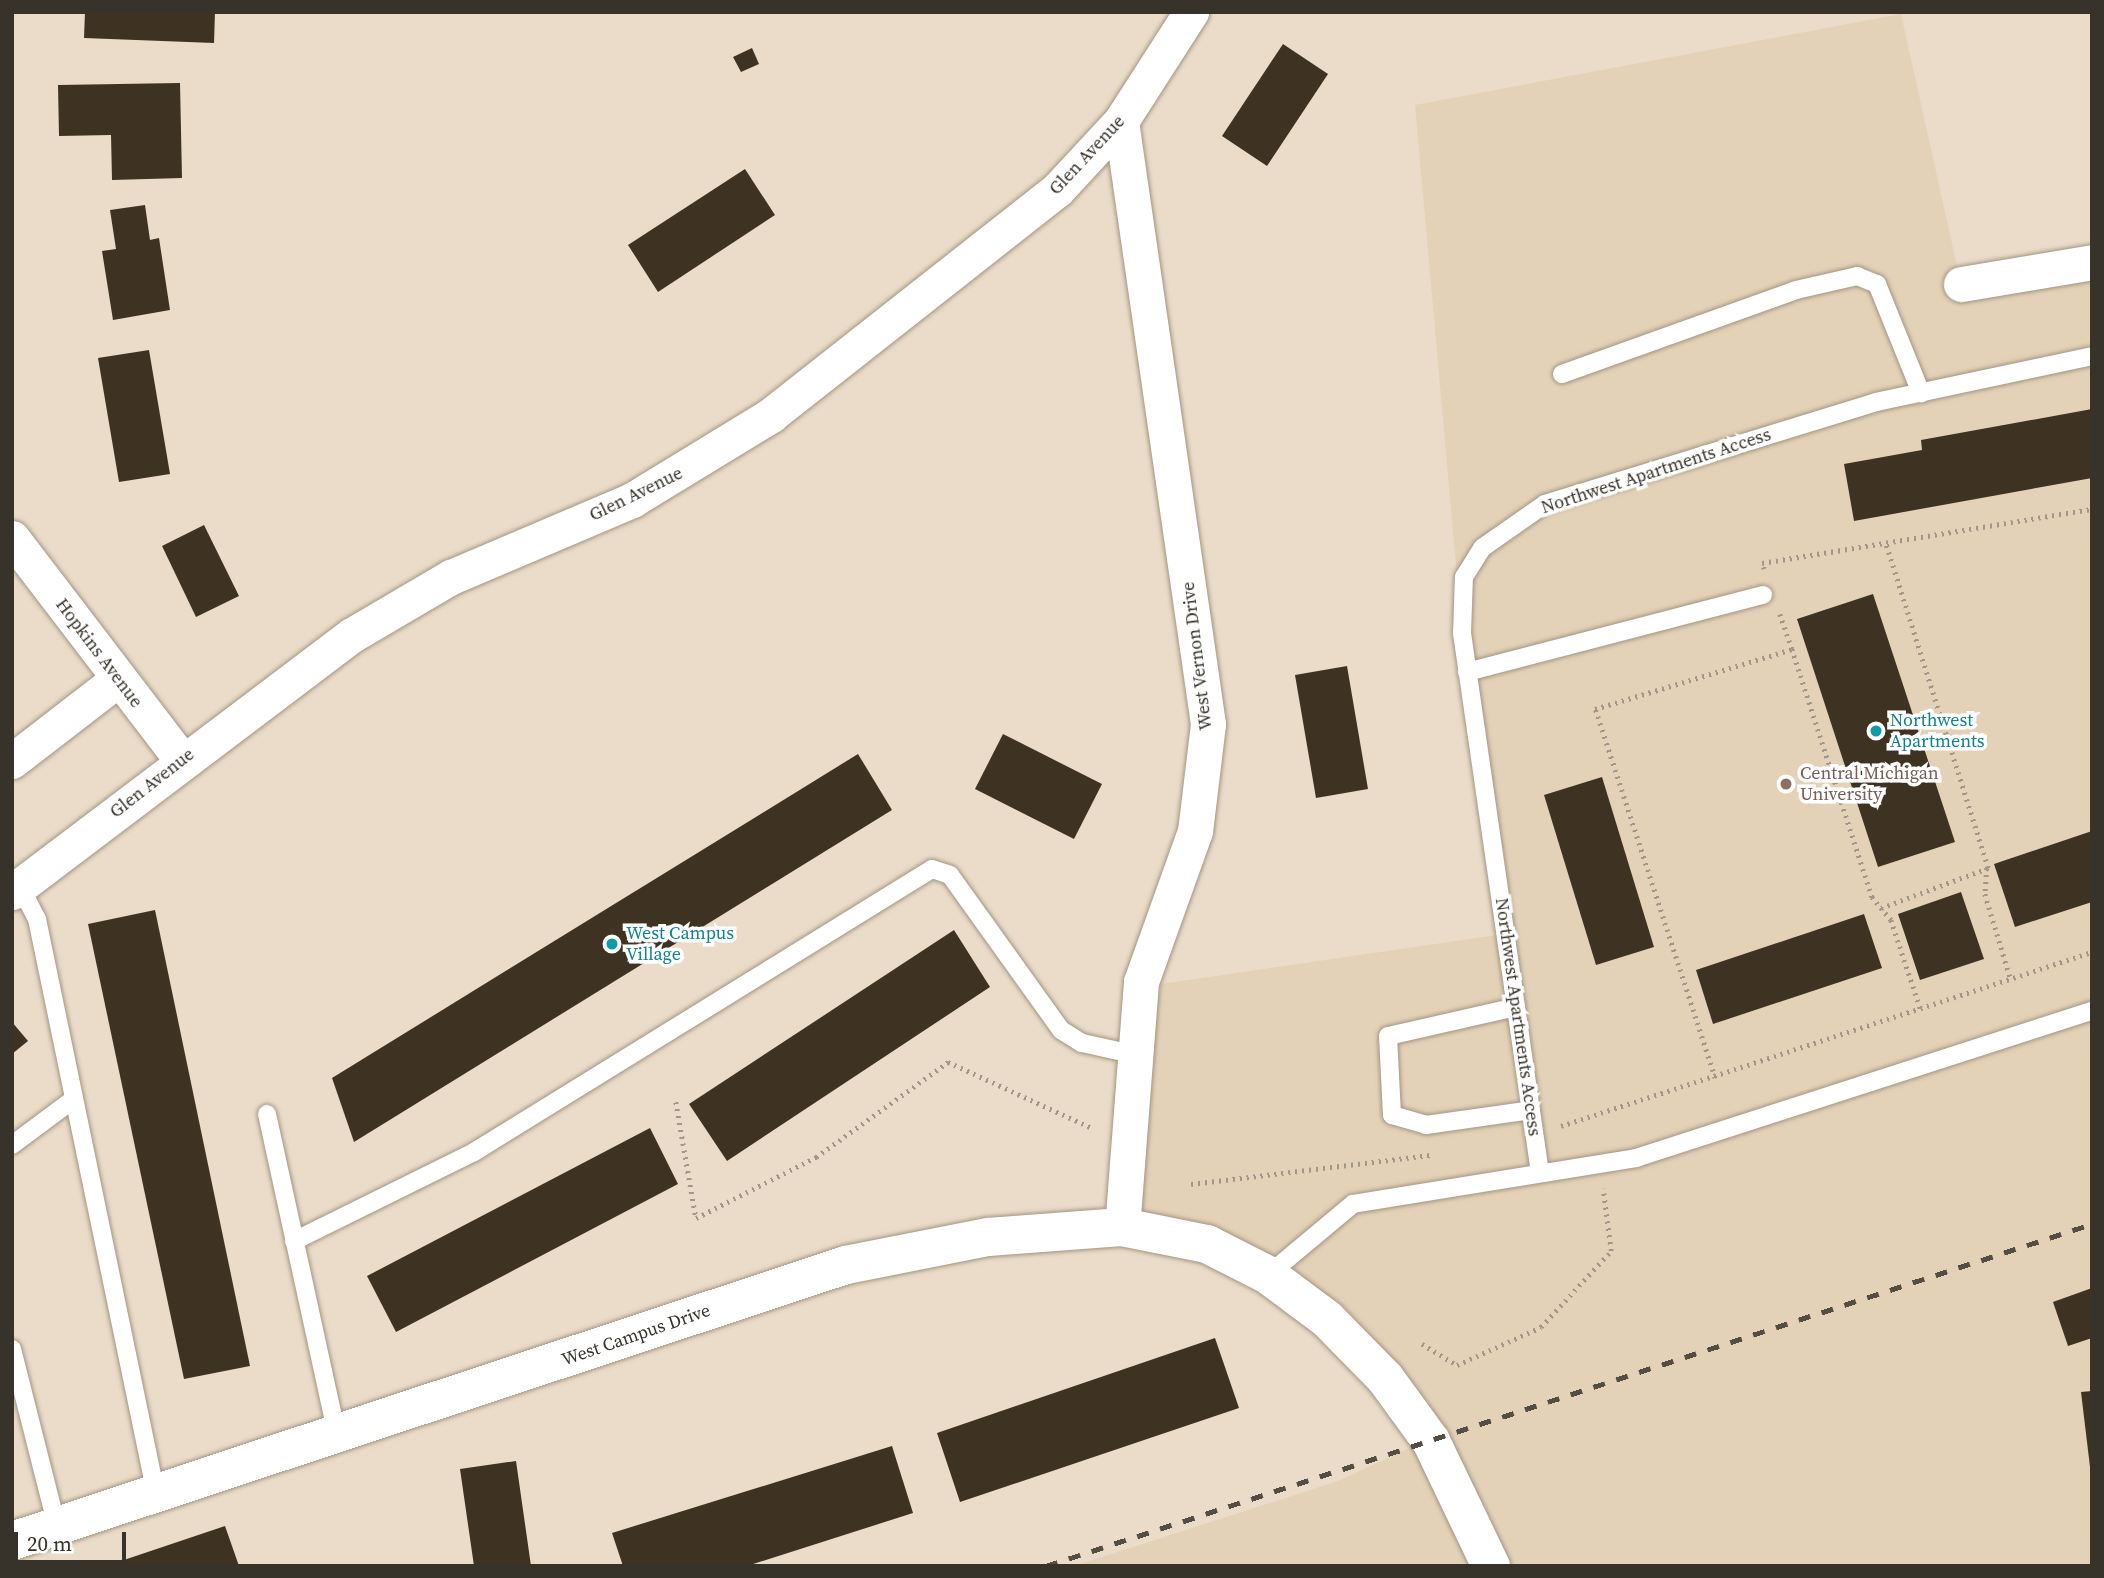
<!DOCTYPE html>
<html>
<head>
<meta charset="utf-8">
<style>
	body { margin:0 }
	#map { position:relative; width:2104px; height:1578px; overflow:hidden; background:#ebdcc9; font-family:"Source Serif 4",serif }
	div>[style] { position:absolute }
	.built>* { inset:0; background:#e4d2b8 }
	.building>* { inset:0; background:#3e3323 }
	.path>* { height:4.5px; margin-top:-2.25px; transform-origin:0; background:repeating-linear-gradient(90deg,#a19688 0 2px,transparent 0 7px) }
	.roads { filter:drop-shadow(0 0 2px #a39583) drop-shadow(0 0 2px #a39583) }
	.service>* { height:18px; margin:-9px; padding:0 9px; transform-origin:9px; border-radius:9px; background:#fff }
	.minor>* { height:35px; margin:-17.5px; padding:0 17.5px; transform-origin:17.5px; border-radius:17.5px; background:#fff }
	.tertiary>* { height:38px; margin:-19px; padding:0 19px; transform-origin:19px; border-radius:19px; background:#fff }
	.rail>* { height:5px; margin-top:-2.5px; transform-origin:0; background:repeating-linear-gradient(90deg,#544d43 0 12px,transparent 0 24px) }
	.dots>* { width:19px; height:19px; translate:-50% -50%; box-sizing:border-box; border:4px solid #fff; border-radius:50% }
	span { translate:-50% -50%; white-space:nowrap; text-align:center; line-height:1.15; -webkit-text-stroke:7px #fff; paint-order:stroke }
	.street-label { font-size:18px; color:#37322a }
	.culture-label { font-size:18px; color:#0d838f }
	.left { translate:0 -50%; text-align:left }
	.education-label { font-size:18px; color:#785e54 }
	.frame { position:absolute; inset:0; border:14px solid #37322a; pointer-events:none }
	.scale { position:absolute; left:14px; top:1532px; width:112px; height:32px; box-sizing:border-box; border:4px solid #37322a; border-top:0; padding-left:9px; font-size:21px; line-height:24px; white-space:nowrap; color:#37322a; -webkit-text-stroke:5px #fff; paint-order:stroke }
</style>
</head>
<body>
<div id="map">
	<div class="built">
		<i style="clip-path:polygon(1901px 14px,1961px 284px,2092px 262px,2092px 1566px,1074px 1566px,1338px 1481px,1425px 1441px,1300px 1296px,1122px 1227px,1161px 984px,1497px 935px,1462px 633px,1415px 105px)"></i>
	</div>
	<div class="building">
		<i style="clip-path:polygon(85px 12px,215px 12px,214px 43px,84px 38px)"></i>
		<i style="clip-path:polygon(1283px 44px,1328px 74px,1267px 166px,1222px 136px)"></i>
		<i style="clip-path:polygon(752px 48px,759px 64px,741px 72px,733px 57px)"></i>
		<i style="clip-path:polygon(180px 83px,182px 178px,112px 180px,111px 135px,59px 136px,58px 85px)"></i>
		<i style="clip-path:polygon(745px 169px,775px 215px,658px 292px,628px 245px)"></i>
		<i style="clip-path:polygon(145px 205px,150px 240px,159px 238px,170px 310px,113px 320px,102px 251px,116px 249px,110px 210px)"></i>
		<i style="clip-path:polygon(149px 350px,170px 474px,119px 482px,98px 358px)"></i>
		<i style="clip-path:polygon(2092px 409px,2092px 478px,1854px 521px,1844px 464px,1922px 450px,1921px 440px)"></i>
		<i style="clip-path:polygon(204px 525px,239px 596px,196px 617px,162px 546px)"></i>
		<i style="clip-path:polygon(1873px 594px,1955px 842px,1878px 867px,1797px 619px)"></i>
		<i style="clip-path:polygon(1347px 666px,1368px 789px,1316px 798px,1295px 675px)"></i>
		<i style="clip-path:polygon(1003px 734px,1102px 784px,1074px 839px,975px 789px)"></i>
		<i style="clip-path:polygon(858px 754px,892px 810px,354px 1142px,332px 1078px)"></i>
		<i style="clip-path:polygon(1602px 777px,1654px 947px,1596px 965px,1544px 795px)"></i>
		<i style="clip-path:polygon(2092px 831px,2092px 902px,2015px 927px,1994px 864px)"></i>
		<i style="clip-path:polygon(1961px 892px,1984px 959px,1920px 980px,1898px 914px)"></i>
		<i style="clip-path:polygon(155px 910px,250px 1366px,184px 1379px,88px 924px)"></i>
		<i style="clip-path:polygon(1864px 914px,1882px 968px,1713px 1024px,1696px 970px)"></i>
		<i style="clip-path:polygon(954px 930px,990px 987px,727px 1161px,689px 1104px)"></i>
		<i style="clip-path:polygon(12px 1022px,28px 1041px,12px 1054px)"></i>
		<i style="clip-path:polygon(650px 1128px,678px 1184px,396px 1332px,367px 1276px)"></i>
		<i style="clip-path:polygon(2092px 1288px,2092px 1338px,2068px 1346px,2053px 1302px)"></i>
		<i style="clip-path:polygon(1215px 1338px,1239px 1408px,960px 1502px,937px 1433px)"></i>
		<i style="clip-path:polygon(2092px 1391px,2092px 1467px,2090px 1467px,2081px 1392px)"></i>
		<i style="clip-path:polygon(892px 1446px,913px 1513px,747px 1566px,623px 1566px,612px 1533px)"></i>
		<i style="clip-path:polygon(516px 1461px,531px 1566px,474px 1566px,460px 1469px)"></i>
		<i style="clip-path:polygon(225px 1526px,239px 1566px,109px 1566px,109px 1565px)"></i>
	</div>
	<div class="path">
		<i style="left:1764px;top:569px;width:6px;rotate:-108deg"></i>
		<i style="left:1762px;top:563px;width:334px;rotate:-9.3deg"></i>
		<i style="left:1780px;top:614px;width:37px;rotate:71deg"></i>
		<i style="left:1987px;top:868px;width:26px;rotate:94deg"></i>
		<i style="left:1985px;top:894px;width:90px;rotate:73.2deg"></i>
		<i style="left:1881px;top:908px;width:114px;rotate:-20.5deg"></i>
		<i style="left:1988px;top:868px;width:340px;rotate:-107.5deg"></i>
		<i style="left:1715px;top:1078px;width:388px;rotate:-108deg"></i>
		<i style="left:1595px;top:709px;width:206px;rotate:-16.9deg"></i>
		<i style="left:1792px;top:649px;width:261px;rotate:72.1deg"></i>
		<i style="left:1872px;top:897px;width:30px;rotate:50deg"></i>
		<i style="left:1891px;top:920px;width:95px;rotate:71.6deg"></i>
		<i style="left:676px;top:1102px;width:118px;rotate:80.2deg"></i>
		<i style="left:696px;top:1218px;width:135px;rotate:-26.9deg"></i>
		<i style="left:816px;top:1157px;width:163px;rotate:-35.7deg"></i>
		<i style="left:948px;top:1062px;width:156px;rotate:24.6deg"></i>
		<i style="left:1561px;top:1126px;width:559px;rotate:-18.14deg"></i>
		<i style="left:1191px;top:1184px;width:241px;rotate:-6.9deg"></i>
		<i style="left:1422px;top:1344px;width:41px;rotate:31deg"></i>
		<i style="left:1457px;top:1365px;width:92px;rotate:-24.3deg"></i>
		<i style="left:1541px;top:1327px;width:103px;rotate:-47.4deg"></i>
		<i style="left:1611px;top:1251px;width:63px;rotate:-97.4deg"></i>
	</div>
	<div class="roads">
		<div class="service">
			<i style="left:1562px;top:374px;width:249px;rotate:-19.7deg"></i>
			<i style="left:1796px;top:290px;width:63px;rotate:-12.9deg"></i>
			<i style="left:1857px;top:276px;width:22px;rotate:22deg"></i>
			<i style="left:1877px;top:284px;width:118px;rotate:68deg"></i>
			<i style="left:1467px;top:672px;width:306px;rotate:-14.6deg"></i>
			<i style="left:20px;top:886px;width:37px;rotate:63deg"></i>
			<i style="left:37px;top:919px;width:587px;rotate:78.31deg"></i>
			<i style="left:1516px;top:1007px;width:131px;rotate:167.2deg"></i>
			<i style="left:1388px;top:1036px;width:79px;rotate:87.1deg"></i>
			<i style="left:1392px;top:1115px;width:35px;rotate:16deg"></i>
			<i style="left:1426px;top:1125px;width:106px;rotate:-8.1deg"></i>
			<i style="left:267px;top:1114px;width:329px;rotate:77.7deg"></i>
			<i style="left:12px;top:1145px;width:77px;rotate:-36.6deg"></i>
			<i style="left:1540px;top:1173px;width:546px;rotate:-98.22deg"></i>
			<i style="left:1462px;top:633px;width:56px;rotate:-88deg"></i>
			<i style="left:1464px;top:577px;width:34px;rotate:-58deg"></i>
			<i style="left:1482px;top:548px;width:77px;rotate:-34.9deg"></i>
			<i style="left:1545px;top:504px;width:346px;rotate:-17.1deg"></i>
			<i style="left:1876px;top:402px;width:221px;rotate:-12deg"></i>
			<i style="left:294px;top:1241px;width:201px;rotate:-26.3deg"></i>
			<i style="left:474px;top:1152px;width:538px;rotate:-31.71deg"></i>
			<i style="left:932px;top:869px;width:19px;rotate:18deg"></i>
			<i style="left:950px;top:875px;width:191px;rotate:54.4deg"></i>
			<i style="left:1061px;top:1030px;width:25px;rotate:32deg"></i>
			<i style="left:1082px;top:1043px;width:51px;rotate:12.4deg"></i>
			<i style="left:1268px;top:1275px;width:111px;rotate:-39.9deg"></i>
			<i style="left:1353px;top:1204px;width:287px;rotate:-9.2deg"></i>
			<i style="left:1636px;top:1158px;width:479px;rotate:-17.9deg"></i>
			<i style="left:12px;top:1349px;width:184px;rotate:75.8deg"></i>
		</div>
		<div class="minor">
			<i style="left:1121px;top:121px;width:609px;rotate:81.79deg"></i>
			<i style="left:1208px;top:724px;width:108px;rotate:96.9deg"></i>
			<i style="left:1195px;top:831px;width:160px;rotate:109.7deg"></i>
			<i style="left:1141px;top:982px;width:246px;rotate:94.4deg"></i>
			<i style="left:1961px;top:284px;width:133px;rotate:-9.5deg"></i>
			<i style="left:12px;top:538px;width:278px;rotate:52.6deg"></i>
			<i style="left:12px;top:761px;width:134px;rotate:-37.7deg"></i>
			<i style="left:12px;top:892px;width:426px;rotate:-37.1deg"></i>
			<i style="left:352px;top:635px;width:115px;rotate:-30.4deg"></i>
			<i style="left:451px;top:577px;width:197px;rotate:-23deg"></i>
			<i style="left:632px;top:500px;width:163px;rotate:-31.4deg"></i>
			<i style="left:771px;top:415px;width:364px;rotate:-38.2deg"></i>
			<i style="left:1057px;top:190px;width:94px;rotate:-47.2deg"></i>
			<i style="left:1121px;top:121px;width:130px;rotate:-57.3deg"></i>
		</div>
		<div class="tertiary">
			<i style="left:12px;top:1541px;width:878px;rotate:-18.31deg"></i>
			<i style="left:846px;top:1265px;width:145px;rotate:-11.2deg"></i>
			<i style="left:988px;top:1237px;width:134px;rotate:-4.3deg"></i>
			<i style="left:1122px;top:1227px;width:87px;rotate:11.3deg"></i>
			<i style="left:1207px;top:1244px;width:68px;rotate:26.9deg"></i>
			<i style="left:1268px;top:1275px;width:74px;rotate:36.7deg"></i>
			<i style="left:1327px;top:1319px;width:83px;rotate:45.5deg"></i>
			<i style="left:1385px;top:1378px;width:78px;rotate:53.9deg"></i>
			<i style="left:1431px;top:1441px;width:139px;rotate:64.4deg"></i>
		</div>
	</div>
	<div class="rail">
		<i style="left:1046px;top:1566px;width:1100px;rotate:-18.11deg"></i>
	</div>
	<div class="dots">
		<i style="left:1876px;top:731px;background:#0f9aa8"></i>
		<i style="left:1786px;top:784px;background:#8d6e63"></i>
		<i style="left:612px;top:944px;background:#0f9aa8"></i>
	</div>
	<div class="street-label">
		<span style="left:1087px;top:155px;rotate:-47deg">Glen Avenue</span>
		<span style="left:1656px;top:471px;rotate:-18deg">Northwest Apartments Access</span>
		<span style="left:636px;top:494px;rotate:-26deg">Glen Avenue</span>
		<span style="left:99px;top:653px;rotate:53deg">Hopkins Avenue</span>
		<span style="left:1197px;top:656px;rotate:-97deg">West Vernon Drive</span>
		<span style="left:152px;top:783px;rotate:-38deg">Glen Avenue</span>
		<span style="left:1518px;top:1017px;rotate:82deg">Northwest Apartments Access</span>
		<span style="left:636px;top:1335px;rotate:-19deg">West Campus Drive</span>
	</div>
	<div class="culture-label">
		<span class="left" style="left:1890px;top:731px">Northwest<br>Apartments</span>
		<span class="left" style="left:626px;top:944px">West Campus<br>Village</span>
	</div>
	<div class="education-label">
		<span class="left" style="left:1800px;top:784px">Central Michigan<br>University</span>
	</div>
	<div class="frame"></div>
	<div class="scale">20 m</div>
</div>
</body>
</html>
